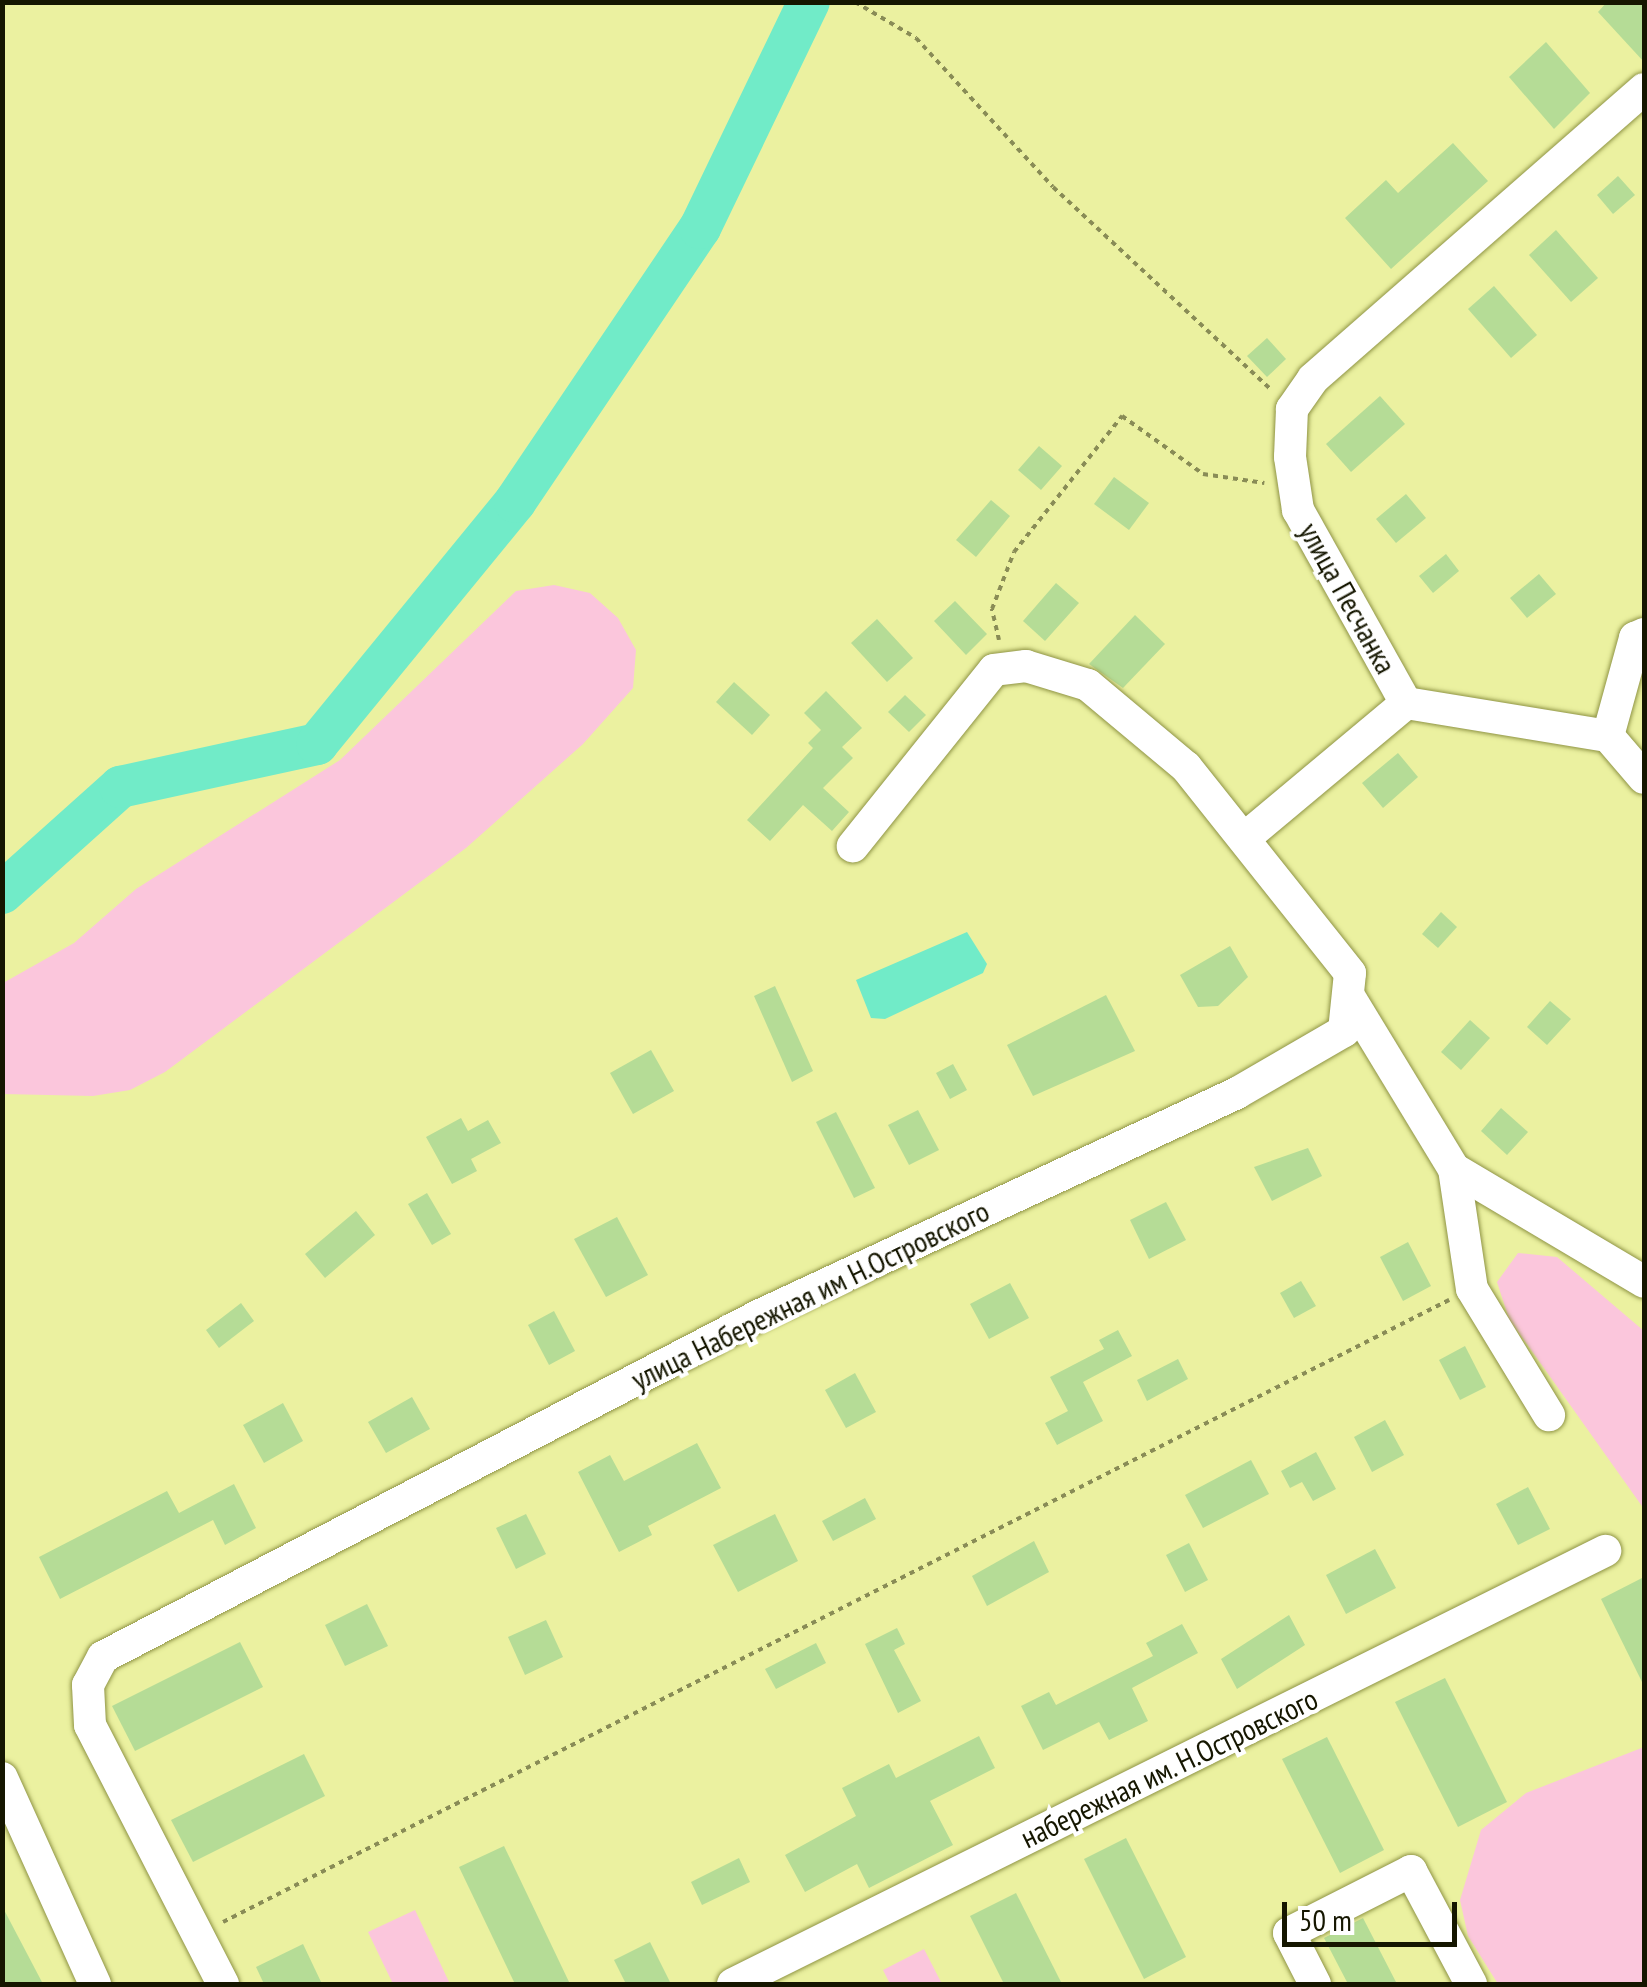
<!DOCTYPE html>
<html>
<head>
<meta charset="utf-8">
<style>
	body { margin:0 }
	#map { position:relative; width:1647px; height:1987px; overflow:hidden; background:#ebf1a0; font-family:"PT Sans Narrow",sans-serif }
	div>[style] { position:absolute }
	.green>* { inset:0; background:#fbc6dc }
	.water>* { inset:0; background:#71ebc8 }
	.river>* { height:42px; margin:-21px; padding:0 21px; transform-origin:21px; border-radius:21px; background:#71ebc8 }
	.building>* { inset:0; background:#b5dc96 }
	.path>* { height:4px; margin-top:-2px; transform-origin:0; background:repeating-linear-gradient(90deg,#898c56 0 5px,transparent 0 10px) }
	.roads { filter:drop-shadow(0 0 2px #8f9445) drop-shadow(0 0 2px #8f9445) }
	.minor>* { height:32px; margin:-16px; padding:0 16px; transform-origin:16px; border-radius:16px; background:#fff }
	span { translate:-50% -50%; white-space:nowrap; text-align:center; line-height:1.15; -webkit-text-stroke:8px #fff; paint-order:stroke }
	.street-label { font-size:30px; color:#151600 }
	.frame { position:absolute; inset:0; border:5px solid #151600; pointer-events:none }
	.scale { position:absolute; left:1282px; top:1902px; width:175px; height:45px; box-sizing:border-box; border:5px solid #151600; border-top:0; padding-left:12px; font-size:30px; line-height:35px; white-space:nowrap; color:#151600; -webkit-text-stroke:8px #fff; paint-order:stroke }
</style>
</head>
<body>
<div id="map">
	<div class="green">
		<i style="clip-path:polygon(554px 585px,590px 593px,618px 618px,636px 650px,633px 688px,583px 744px,466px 848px,165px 1072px,130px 1090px,93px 1096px,3px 1094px,3px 983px,74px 943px,136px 889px,340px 760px,516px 591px)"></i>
		<i style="clip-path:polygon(1518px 1253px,1557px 1257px,1644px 1331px,1644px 1509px,1509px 1319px,1497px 1282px)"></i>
		<i style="clip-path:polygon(1644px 1747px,1644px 1984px,1498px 1984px,1468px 1936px,1460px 1900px,1481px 1830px,1526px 1793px)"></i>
		<i style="clip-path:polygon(415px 1910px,450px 1984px,393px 1984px,368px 1932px)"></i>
		<i style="clip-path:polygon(924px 1949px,942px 1984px,890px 1984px,883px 1970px)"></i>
	</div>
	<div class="water">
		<i style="clip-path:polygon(967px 932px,987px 964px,983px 973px,885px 1019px,871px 1018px,856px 980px)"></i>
	</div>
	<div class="river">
		<i style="left:2px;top:893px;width:159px;rotate:-41.9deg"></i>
		<i style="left:120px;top:787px;width:202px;rotate:-12.3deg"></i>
		<i style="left:317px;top:744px;width:313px;rotate:-50.7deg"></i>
		<i style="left:515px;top:502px;width:331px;rotate:-56deg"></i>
		<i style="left:700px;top:228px;width:251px;rotate:-64.3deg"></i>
	</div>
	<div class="building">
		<i style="clip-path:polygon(1607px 2px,1644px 2px,1644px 62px,1598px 12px)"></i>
		<i style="clip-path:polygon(1546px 42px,1590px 93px,1554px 129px,1509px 77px)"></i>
		<i style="clip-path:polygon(1453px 143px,1488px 181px,1391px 269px,1345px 218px,1386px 180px,1398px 193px)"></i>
		<i style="clip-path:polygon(1618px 176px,1635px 195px,1613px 214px,1597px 195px)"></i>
		<i style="clip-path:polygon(1556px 230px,1598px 278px,1571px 302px,1529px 255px)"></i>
		<i style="clip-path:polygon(1494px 286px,1537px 335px,1511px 358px,1468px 309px)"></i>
		<i style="clip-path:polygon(1267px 338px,1286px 359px,1267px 377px,1247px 356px)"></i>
		<i style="clip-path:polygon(1380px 396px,1405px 424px,1351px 472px,1326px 444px)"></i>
		<i style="clip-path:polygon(1039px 446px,1062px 466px,1041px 490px,1018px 470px)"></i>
		<i style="clip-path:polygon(1114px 477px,1149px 503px,1129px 530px,1094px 504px)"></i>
		<i style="clip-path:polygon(1406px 494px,1426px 518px,1396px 543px,1376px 519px)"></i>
		<i style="clip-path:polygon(991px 500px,1010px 516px,976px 557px,956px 540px)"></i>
		<i style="clip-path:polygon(1446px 554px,1459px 571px,1433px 593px,1419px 576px)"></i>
		<i style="clip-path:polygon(1539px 574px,1556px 594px,1527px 618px,1510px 598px)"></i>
		<i style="clip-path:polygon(1056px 583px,1079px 603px,1045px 641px,1023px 621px)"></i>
		<i style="clip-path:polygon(955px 601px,987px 634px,966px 655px,934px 621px)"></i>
		<i style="clip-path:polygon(1135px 615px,1165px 644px,1123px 688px,1089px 664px)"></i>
		<i style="clip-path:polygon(877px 619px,913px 658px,887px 682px,851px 643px)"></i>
		<i style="clip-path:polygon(734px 682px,770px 715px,752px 735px,716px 702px)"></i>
		<i style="clip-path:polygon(826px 691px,862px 728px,842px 747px,853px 758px,823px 788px,849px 812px,832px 831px,803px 805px,770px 841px,747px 820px,813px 748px,808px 743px,821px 730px,804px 713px)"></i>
		<i style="clip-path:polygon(905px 695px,926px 715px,909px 732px,888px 712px)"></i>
		<i style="clip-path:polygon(1398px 753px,1418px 777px,1383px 808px,1362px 783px)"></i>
		<i style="clip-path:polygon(1441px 912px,1457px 927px,1438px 948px,1422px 934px)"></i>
		<i style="clip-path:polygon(1230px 946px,1248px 977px,1218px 1006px,1198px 1007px,1180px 975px)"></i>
		<i style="clip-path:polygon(775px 986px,813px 1071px,792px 1082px,754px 996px)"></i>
		<i style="clip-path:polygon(1106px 995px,1135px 1051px,1033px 1096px,1007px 1045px)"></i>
		<i style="clip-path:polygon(1550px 1001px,1571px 1019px,1547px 1045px,1527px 1027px)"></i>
		<i style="clip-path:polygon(1470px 1020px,1490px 1038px,1461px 1070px,1441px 1052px)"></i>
		<i style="clip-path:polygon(651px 1050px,674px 1091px,633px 1114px,610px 1073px)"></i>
		<i style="clip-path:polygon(953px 1064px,967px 1090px,950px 1099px,936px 1073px)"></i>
		<i style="clip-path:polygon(1501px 1108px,1528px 1132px,1507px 1155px,1481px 1131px)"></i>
		<i style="clip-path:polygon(918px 1110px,939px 1150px,909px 1165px,888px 1125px)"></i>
		<i style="clip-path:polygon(836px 1112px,875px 1188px,854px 1198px,816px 1122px)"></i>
		<i style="clip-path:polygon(461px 1118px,468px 1131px,488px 1120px,501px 1143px,471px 1159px,477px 1171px,452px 1184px,426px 1137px)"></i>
		<i style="clip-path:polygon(1308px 1148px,1322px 1176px,1272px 1201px,1254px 1167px)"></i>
		<i style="clip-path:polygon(427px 1193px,451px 1234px,432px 1245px,408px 1204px)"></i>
		<i style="clip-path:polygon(1166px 1202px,1186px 1240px,1149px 1259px,1130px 1220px)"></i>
		<i style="clip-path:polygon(356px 1211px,375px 1235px,325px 1278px,305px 1254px)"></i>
		<i style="clip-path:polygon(617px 1217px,648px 1275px,606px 1297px,574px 1239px)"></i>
		<i style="clip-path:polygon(1408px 1242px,1431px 1286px,1403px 1301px,1380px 1257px)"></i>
		<i style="clip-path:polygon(1301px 1281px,1316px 1306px,1294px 1318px,1280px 1293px)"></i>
		<i style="clip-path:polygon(1010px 1283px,1029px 1318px,989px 1339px,970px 1304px)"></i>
		<i style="clip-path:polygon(241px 1303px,254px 1321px,219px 1348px,206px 1330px)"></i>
		<i style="clip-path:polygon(554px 1311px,575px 1351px,549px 1365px,528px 1325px)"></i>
		<i style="clip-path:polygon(1118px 1330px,1132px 1356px,1083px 1382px,1103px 1421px,1057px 1445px,1045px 1423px,1068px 1411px,1050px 1377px,1104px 1349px,1099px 1340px)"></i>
		<i style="clip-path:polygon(1465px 1346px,1486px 1387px,1460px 1400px,1439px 1360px)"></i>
		<i style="clip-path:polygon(1178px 1359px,1188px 1379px,1147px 1401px,1137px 1380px)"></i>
		<i style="clip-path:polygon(855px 1373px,876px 1412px,846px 1428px,825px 1390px)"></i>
		<i style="clip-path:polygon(412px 1397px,430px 1429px,386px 1453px,368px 1422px)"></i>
		<i style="clip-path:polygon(283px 1403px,303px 1441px,264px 1463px,243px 1425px)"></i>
		<i style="clip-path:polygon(1385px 1420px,1404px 1455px,1372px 1472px,1354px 1437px)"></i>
		<i style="clip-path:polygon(697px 1443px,721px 1488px,648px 1526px,652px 1535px,619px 1552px,578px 1472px,610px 1455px,624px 1481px)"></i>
		<i style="clip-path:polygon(1316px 1452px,1336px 1489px,1313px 1501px,1302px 1482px,1290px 1488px,1281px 1471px)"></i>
		<i style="clip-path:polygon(1251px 1460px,1269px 1494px,1203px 1528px,1185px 1495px)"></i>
		<i style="clip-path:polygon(234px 1484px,256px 1528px,225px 1545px,213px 1520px,60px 1599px,39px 1557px,167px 1491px,179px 1513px)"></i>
		<i style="clip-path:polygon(1528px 1487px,1550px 1529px,1518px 1545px,1496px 1504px)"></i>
		<i style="clip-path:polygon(865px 1498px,876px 1519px,833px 1541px,822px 1521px)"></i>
		<i style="clip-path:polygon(526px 1514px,546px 1554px,516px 1569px,496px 1528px)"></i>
		<i style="clip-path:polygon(775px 1514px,798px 1561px,738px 1592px,713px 1545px)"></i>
		<i style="clip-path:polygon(1034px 1541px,1049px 1572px,987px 1606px,972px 1576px)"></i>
		<i style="clip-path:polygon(1189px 1543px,1208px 1580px,1185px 1592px,1166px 1555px)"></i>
		<i style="clip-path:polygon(1375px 1549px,1396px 1588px,1346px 1614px,1326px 1575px)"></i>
		<i style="clip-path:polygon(1644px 1577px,1644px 1686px,1601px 1599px)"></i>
		<i style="clip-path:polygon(367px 1604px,388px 1646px,345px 1666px,325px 1625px)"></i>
		<i style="clip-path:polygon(1289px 1615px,1305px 1645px,1237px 1689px,1221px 1659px)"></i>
		<i style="clip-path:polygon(546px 1620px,563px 1657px,525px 1675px,508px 1637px)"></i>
		<i style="clip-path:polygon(1182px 1624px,1198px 1653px,1132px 1688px,1148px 1721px,1109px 1740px,1099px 1722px,1043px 1750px,1021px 1706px,1049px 1692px,1056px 1705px,1153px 1656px,1146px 1643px)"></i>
		<i style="clip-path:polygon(897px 1628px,905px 1644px,894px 1650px,921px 1701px,898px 1713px,865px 1644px)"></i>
		<i style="clip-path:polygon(240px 1642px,263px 1687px,135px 1751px,112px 1706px)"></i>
		<i style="clip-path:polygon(816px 1643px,826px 1663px,776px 1689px,765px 1669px)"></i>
		<i style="clip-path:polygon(1445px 1678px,1507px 1802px,1458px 1827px,1395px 1702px)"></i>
		<i style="clip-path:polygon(979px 1736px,995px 1768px,930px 1801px,953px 1845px,869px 1888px,857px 1864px,805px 1892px,785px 1855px,856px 1816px,842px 1788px,889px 1764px,896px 1778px)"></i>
		<i style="clip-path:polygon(1327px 1737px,1384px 1850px,1340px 1873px,1282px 1759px)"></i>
		<i style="clip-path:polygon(304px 1754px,325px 1796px,193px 1862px,171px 1820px)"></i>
		<i style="clip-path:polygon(1126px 1838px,1186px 1957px,1144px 1979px,1084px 1859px)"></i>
		<i style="clip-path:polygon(504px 1846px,570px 1984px,515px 1984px,459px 1867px)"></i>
		<i style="clip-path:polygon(739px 1858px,750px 1882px,702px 1905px,691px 1882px)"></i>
		<i style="clip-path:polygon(1016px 1893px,1062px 1984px,1004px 1984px,970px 1916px)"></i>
		<i style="clip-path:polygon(2px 1906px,43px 1984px,2px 1984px)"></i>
		<i style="clip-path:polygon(1363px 1918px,1397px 1984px,1348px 1984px,1324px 1938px)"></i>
		<i style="clip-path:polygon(650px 1942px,671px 1984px,626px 1984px,614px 1960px)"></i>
		<i style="clip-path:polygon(303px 1944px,322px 1984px,264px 1984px,256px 1967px)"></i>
	</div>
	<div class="path">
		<i style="left:855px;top:2px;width:71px;rotate:30.5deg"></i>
		<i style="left:916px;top:38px;width:202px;rotate:47.4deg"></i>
		<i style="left:1053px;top:187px;width:296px;rotate:42.9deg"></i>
		<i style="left:999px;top:640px;width:32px;rotate:-103deg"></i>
		<i style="left:992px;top:609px;width:61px;rotate:-68.9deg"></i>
		<i style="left:1014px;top:552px;width:174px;rotate:-51.5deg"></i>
		<i style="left:1122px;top:416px;width:100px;rotate:35.6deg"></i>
		<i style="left:1203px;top:474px;width:62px;rotate:8.4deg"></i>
		<i style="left:223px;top:1922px;width:1375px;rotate:-26.9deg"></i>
	</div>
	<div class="roads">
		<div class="minor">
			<i style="left:1644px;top:89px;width:440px;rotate:138.8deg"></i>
			<i style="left:1313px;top:379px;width:37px;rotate:125deg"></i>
			<i style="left:1292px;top:409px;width:48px;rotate:92.4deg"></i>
			<i style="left:1290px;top:457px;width:54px;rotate:81.4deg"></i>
			<i style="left:1298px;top:510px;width:221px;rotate:60.8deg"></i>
			<i style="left:1406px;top:703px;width:205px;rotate:9.3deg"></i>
			<i style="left:1608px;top:736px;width:55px;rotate:49.4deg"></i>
			<i style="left:1608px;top:736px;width:102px;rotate:-74.6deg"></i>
			<i style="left:1635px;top:638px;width:10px;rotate:-24deg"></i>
			<i style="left:1246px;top:837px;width:209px;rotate:-39.9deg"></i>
			<i style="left:1350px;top:998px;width:200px;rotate:58.7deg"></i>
			<i style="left:1454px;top:1169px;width:121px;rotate:81.5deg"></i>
			<i style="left:1472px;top:1289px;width:148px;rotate:58.6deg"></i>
			<i style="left:1454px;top:1169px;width:221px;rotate:30.7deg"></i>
			<i style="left:2px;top:1778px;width:226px;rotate:65.7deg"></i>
			<i style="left:223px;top:1984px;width:291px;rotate:-117.2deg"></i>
			<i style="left:90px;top:1725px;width:40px;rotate:-92.9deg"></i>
			<i style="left:88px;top:1685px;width:32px;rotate:-62deg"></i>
			<i style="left:103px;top:1657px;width:738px;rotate:-27.5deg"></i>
			<i style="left:758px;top:1316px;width:528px;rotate:-24.96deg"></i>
			<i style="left:1237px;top:1093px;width:124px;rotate:-30.1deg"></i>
			<i style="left:1344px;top:1031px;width:58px;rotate:-84.1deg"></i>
			<i style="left:1350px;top:973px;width:263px;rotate:-128.5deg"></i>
			<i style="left:1186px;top:767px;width:128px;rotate:-140.1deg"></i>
			<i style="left:1088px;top:685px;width:65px;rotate:-163deg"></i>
			<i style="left:1026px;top:666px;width:32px;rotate:173deg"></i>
			<i style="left:994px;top:670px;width:226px;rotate:128.7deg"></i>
			<i style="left:733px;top:1984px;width:974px;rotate:-26.41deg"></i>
			<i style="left:1315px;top:1984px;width:57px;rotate:-117deg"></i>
			<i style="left:1289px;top:1933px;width:137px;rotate:-26.9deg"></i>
			<i style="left:1411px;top:1871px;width:128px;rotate:62deg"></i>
		</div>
	</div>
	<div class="street-label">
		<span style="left:1348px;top:598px;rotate:61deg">улица Песчанка</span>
		<span style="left:810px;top:1295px;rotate:-26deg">улица Набережная им Н.Островского</span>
		<span style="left:1169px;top:1768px;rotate:-26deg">набережная им. Н.Островского</span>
	</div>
	<div class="frame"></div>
	<div class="scale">50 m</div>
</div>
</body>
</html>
